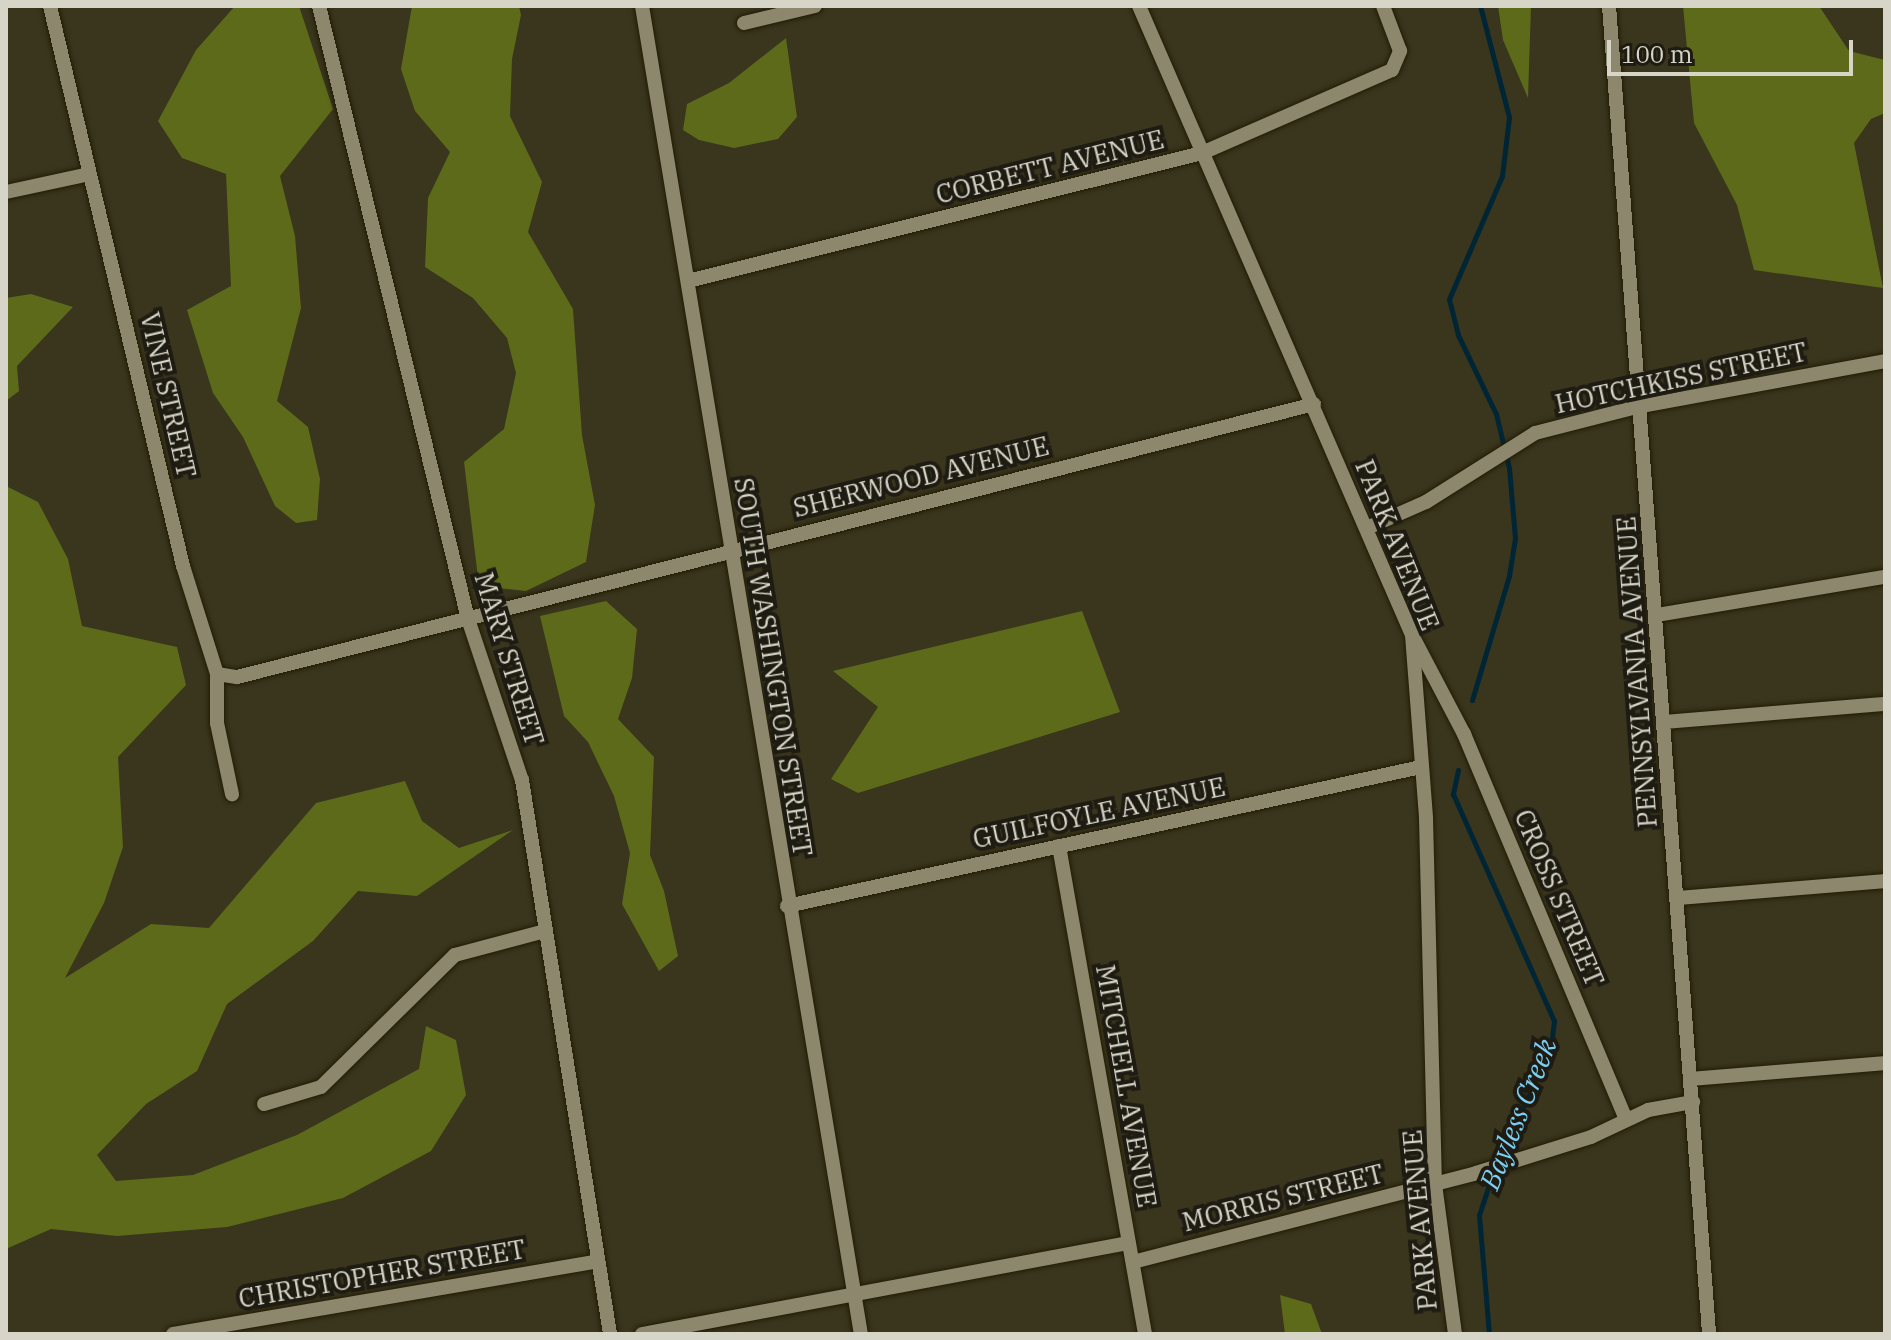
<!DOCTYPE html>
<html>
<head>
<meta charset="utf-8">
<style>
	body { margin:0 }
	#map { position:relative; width:1891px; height:1340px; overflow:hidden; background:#3a351d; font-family:"IBM Plex Serif",serif }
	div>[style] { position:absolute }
	.forest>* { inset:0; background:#5c6a1a }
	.stream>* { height:5px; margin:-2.5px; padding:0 2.5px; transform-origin:2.5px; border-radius:2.5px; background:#002635 }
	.roads { filter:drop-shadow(0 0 2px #211c05) drop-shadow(0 0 2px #211c05) }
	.minor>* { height:14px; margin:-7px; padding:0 7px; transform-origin:7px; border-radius:7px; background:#8d886d }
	span { translate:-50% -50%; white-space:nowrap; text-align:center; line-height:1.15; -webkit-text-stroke:8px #1e1c12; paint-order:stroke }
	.street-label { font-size:26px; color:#d7d5c7 }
	.water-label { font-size:28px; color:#7dcdf3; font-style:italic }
	.frame { position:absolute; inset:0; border:8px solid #d7d5c7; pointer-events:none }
	.scale { position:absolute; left:1607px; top:40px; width:246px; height:36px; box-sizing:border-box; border:4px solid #d7d5c7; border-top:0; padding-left:10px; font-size:24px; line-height:28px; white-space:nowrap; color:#d7d5c7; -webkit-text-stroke:6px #1e1c12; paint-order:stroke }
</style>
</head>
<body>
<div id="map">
	<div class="forest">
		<i style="clip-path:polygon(235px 6px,299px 6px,333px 109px,280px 176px,295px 236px,301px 308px,277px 401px,308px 427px,320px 479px,317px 520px,296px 523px,275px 506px,243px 437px,213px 393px,187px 310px,231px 286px,226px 174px,182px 158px,158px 121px,196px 50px)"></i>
		<i style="clip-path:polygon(412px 6px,519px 6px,521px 15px,512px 59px,510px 116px,542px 182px,528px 232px,573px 309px,582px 435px,595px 505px,586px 562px,526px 591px,479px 586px,464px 462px,504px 429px,516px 373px,507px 338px,473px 298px,425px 267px,428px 198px,450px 152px,415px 111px,401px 69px)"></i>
		<i style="clip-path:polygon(1498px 6px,1531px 6px,1528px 98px,1503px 40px)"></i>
		<i style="clip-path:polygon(1683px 6px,1819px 6px,1849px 51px,1885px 60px,1885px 113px,1871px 119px,1854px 143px,1883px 288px,1754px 270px,1737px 205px,1694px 123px)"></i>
		<i style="clip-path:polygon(786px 38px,797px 117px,778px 139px,734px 148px,699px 140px,683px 130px,687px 104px,729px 83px)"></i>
		<i style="clip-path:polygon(31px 294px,73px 307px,17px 366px,19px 391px,6px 401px,6px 298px)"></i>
		<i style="clip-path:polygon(6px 486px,38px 502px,68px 559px,82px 626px,177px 647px,186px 685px,118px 757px,123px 847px,104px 903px,65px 978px,151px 924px,209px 928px,316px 803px,405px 781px,422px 821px,459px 848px,513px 830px,417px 896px,358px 891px,313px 941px,227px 1004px,197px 1071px,146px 1104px,97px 1155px,116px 1181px,193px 1175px,297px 1135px,419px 1069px,426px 1026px,456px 1040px,466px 1095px,431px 1151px,343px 1198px,227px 1227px,117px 1236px,51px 1229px,6px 1249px)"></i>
		<i style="clip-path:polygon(606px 601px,637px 629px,632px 678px,618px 719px,654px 757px,650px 855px,664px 891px,678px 956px,659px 971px,622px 904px,630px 853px,614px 796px,588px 742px,564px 716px,540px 616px)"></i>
		<i style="clip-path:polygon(1082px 611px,1120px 712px,858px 793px,831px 779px,878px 707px,833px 671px)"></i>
		<i style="clip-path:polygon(1280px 1295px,1311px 1304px,1322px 1334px,1285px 1334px)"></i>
	</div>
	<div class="stream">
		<i style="left:1472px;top:700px;width:129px;rotate:-73.4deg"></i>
		<i style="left:1509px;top:576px;width:38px;rotate:-81deg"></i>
		<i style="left:1515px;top:538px;width:70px;rotate:-94.9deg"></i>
		<i style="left:1509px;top:468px;width:56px;rotate:-103.5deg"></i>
		<i style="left:1496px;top:414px;width:88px;rotate:-115.7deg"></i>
		<i style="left:1458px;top:335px;width:37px;rotate:-104deg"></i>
		<i style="left:1449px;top:299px;width:134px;rotate:-66.7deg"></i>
		<i style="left:1502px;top:176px;width:59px;rotate:-83.2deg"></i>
		<i style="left:1509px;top:117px;width:115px;rotate:-104.6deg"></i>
		<i style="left:1458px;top:770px;width:25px;rotate:102deg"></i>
		<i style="left:1453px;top:794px;width:248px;rotate:66deg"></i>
		<i style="left:1554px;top:1021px;width:25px;rotate:97deg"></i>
		<i style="left:1551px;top:1046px;width:130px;rotate:114.6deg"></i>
		<i style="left:1489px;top:1334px;width:119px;rotate:-94.8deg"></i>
		<i style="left:1479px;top:1215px;width:44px;rotate:-71.6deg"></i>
	</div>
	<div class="roads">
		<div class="minor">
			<i style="left:50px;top:6px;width:576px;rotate:76.64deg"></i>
			<i style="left:183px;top:566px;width:113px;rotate:72.5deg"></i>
			<i style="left:217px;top:674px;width:49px;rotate:90deg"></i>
			<i style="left:217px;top:723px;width:73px;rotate:78.1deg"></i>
			<i style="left:319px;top:6px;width:631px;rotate:76.34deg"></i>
			<i style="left:468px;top:619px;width:170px;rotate:71.5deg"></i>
			<i style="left:522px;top:780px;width:561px;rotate:80.97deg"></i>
			<i style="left:642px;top:6px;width:1346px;rotate:80.64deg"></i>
			<i style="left:1139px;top:6px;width:686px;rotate:66.54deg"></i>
			<i style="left:1412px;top:635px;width:184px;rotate:85.6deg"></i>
			<i style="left:1426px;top:818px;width:366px;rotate:88.6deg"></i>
			<i style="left:1435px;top:1184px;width:151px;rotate:82.4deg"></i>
			<i style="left:1609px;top:6px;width:1332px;rotate:85.69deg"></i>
			<i style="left:744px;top:23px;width:73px;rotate:-13.5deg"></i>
			<i style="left:6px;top:192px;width:85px;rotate:-12.2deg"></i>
			<i style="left:688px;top:281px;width:530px;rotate:-13.98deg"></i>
			<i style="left:1202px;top:153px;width:207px;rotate:-23.6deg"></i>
			<i style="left:1392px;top:70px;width:21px;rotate:-67deg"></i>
			<i style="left:1400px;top:51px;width:48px;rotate:-110.7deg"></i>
			<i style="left:1367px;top:528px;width:64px;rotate:-23.8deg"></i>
			<i style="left:1426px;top:502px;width:129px;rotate:-32.3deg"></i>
			<i style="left:1535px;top:433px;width:109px;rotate:-14.3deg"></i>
			<i style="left:1641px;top:406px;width:248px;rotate:-10.4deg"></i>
			<i style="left:1657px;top:615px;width:231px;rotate:-9.5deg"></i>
			<i style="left:1413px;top:637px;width:110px;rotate:62.3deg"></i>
			<i style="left:1464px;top:734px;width:418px;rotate:67.2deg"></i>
			<i style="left:217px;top:674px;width:20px;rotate:9deg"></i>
			<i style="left:237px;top:677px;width:1111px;rotate:-14.22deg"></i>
			<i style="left:1665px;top:722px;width:221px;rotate:-4.7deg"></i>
			<i style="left:1059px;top:846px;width:496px;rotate:80deg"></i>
			<i style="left:1679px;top:898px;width:207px;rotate:-4.7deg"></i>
			<i style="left:787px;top:906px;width:649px;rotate:-12.37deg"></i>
			<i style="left:1691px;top:1079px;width:195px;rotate:-4.7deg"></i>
			<i style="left:264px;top:1104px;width:59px;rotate:-16.6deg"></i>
			<i style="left:321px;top:1087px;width:188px;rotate:-44.6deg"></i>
			<i style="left:455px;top:955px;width:93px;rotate:-14.9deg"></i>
			<i style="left:1133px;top:1262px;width:354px;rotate:-14.5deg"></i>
			<i style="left:1476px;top:1173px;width:121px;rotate:-17.4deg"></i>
			<i style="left:1591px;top:1137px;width:63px;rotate:-25.3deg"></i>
			<i style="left:1648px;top:1110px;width:46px;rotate:-10.1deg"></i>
			<i style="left:173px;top:1334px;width:431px;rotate:-9.7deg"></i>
			<i style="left:642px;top:1334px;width:495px;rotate:-10.6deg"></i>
		</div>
	</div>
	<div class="street-label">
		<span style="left:1050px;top:167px;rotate:-14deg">CORBETT AVENUE</span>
		<span style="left:1681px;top:378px;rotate:-12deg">HOTCHKISS STREET</span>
		<span style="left:168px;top:395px;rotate:77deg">VINE STREET</span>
		<span style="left:921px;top:477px;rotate:-14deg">SHERWOOD AVENUE</span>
		<span style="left:1397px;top:545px;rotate:68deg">PARK AVENUE</span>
		<span style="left:509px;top:659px;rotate:73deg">MARY STREET</span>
		<span style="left:773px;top:667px;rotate:81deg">SOUTH WASHINGTON STREET</span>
		<span style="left:1637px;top:672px;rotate:-94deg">PENNSYLVANIA AVENUE</span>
		<span style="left:1099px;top:813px;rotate:-12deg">GUILFOYLE AVENUE</span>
		<span style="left:1559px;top:898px;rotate:67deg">CROSS STREET</span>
		<span style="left:1126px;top:1086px;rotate:80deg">MITCHELL AVENUE</span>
		<span style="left:1283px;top:1198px;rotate:-14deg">MORRIS STREET</span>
		<span style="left:1420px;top:1220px;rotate:-95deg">PARK AVENUE</span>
		<span style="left:382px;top:1274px;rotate:-10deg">CHRISTOPHER STREET</span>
	</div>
	<div class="water-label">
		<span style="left:1518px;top:1114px;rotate:-68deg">Bayless Creek</span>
	</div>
	<div class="frame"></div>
	<div class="scale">100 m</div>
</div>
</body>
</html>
